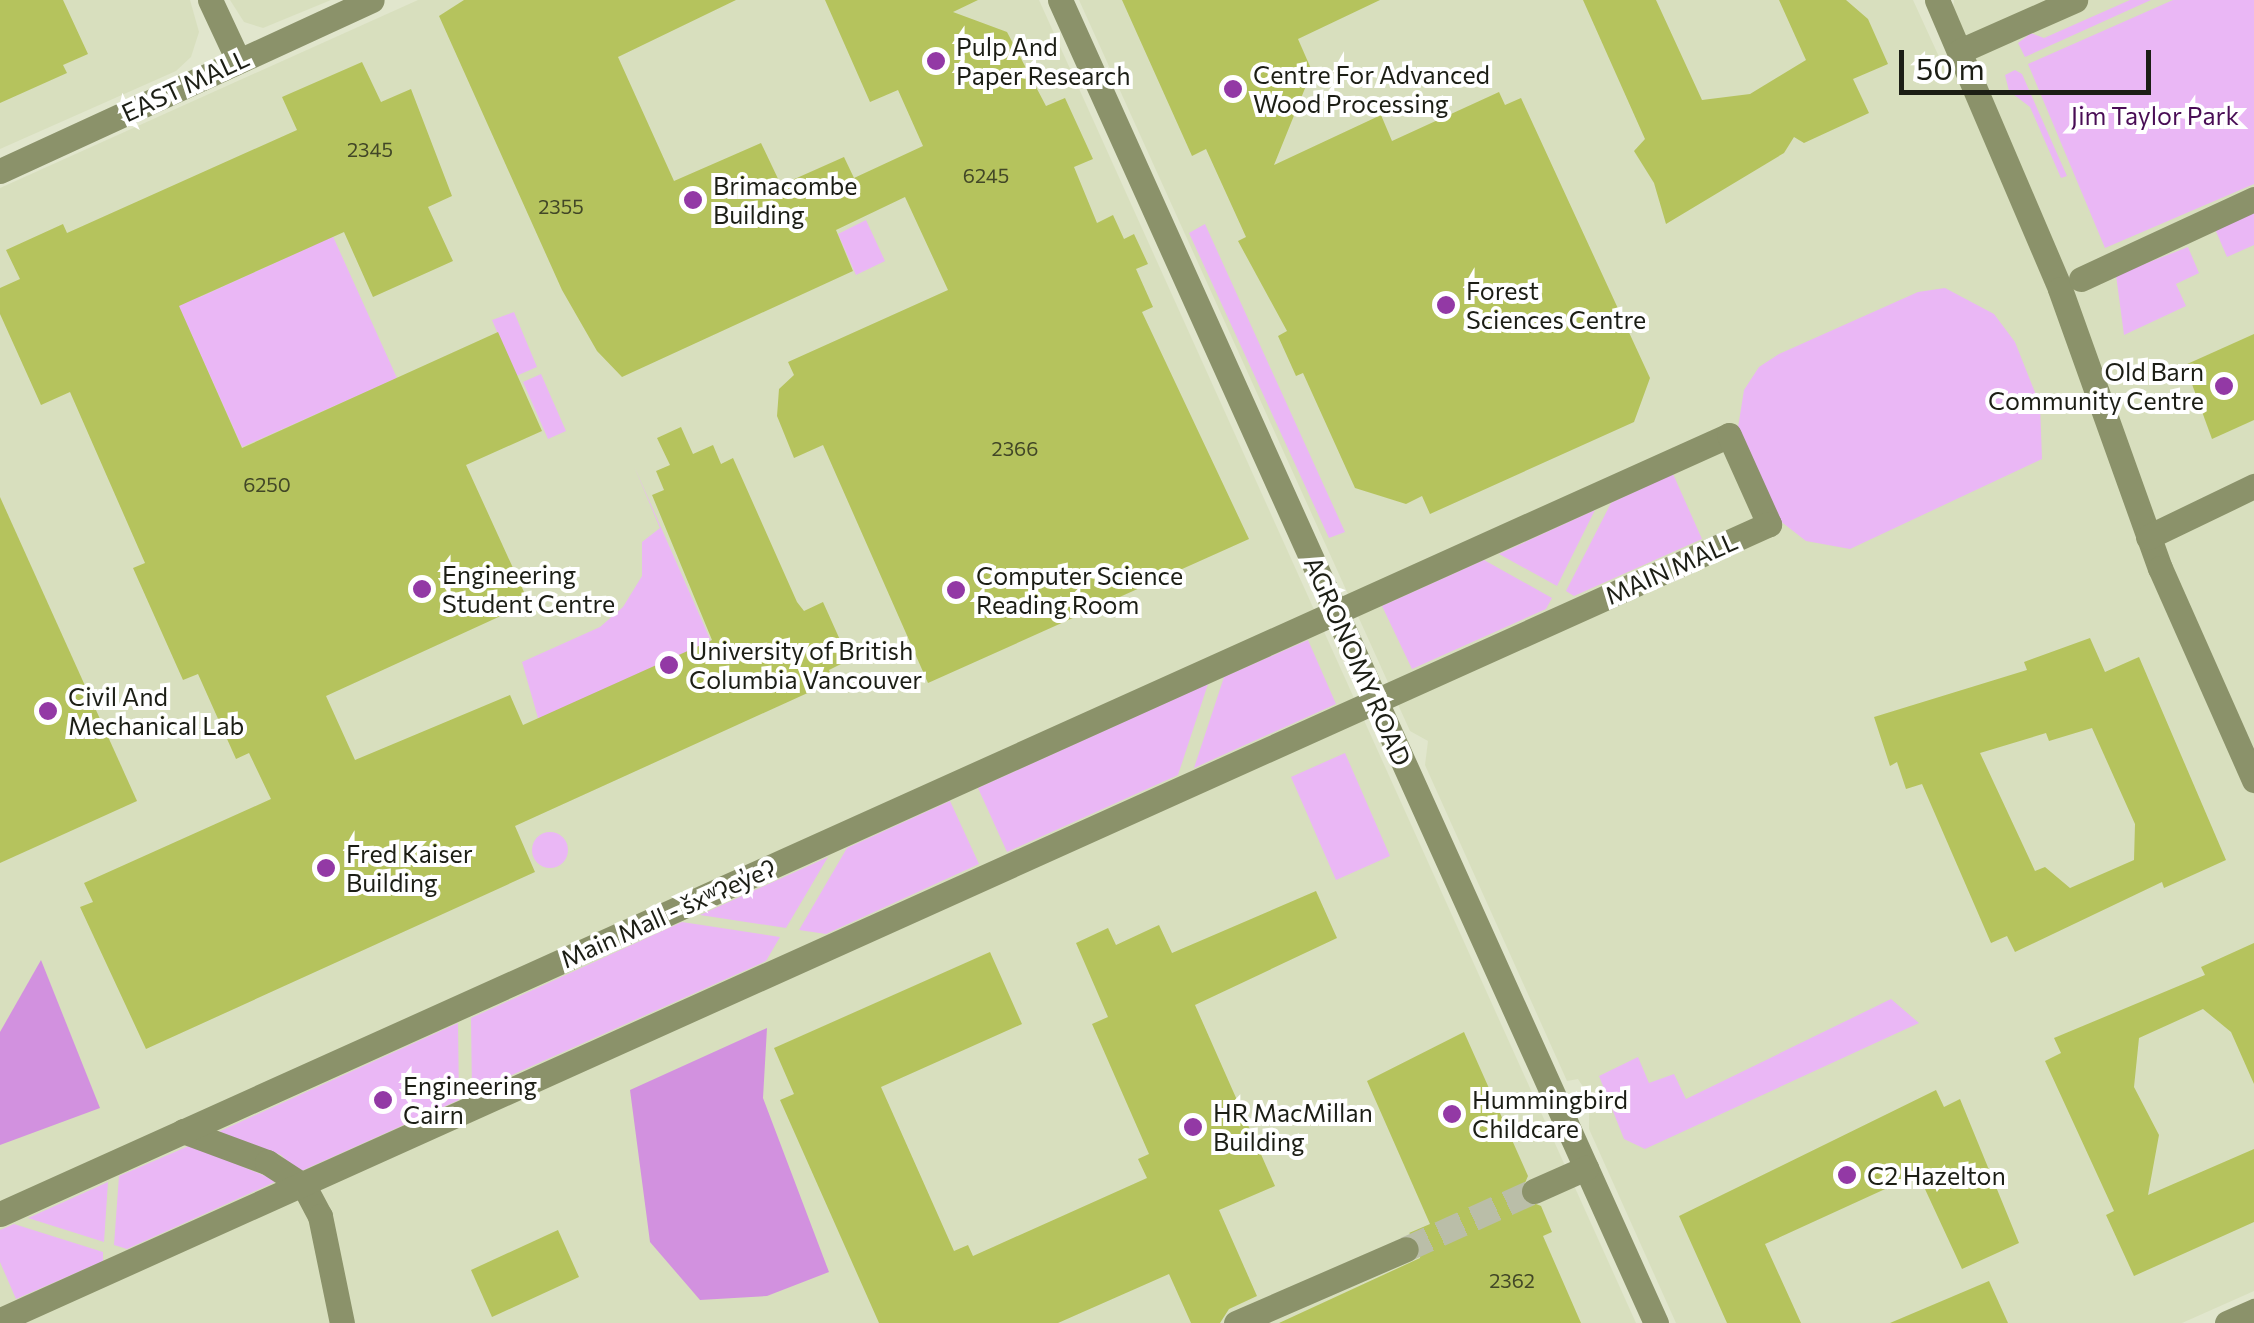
<!DOCTYPE html>
<html>
<head>
<meta charset="utf-8">
<style>
	body { margin:0 }
	#map { position:relative; width:2254px; height:1323px; overflow:hidden; background:#e1e6cd; font-family:Commissioner,sans-serif }
	div>[style] { position:absolute }
	.built>* { inset:0; background:#d8dfbe }
	.green>* { inset:0; background:#eab7f5 }
	.round { border-radius:50% }
	.forest>* { inset:0; background:#d291df }
	.building>* { inset:0; background:#b5c35d }
	.street-tunnel>* { height:25px; margin-top:-12.5px; transform-origin:0; background:repeating-linear-gradient(90deg,#babea8 0 25px,transparent 0 37px) }
	.street>* { height:25px; margin:-12.5px; padding:0 12.5px; transform-origin:12.5px; border-radius:12.5px; background:#8b926a }
	.dots>* { width:28px; height:28px; translate:-50% -50%; box-sizing:border-box; border:5px solid #fff; border-radius:50% }
	span { translate:-50% -50%; white-space:nowrap; text-align:center; line-height:1.15; -webkit-text-stroke:8px #fff; paint-order:stroke }
	.number-label { font-size:20px; color:#424727 }
	.number-label span { -webkit-text-stroke-width:0 }
	.poi-label { font-size:25px; color:#1c1e15 }
	.left { translate:0 -50%; text-align:left }
	.right { translate:-100% -50%; text-align:right }
	.street-label { font-size:25px; color:#1c1e15 }
	.park-label { font-size:25px; color:#490d55 }
	.scale { position:absolute; left:1899px; top:50px; width:252px; height:45px; box-sizing:border-box; border:5px solid #1c1e15; border-top:0; padding-left:12px; font-size:30px; line-height:35px; white-space:nowrap; color:#1c1e15; -webkit-text-stroke:8px #fff; paint-order:stroke }
</style>
</head>
<body>
<div id="map">
	<div class="built">
		<i style="clip-path:polygon(0 0,190px 0,199px 32px,191px 57px,176px 71px,0 149px)"></i>
		<i style="clip-path:polygon(230px 0,331px 0,263px 28px,244px 22px)"></i>
		<i style="clip-path:polygon(418px 0,1039px 0,1636px 1323px,0 1323px,0 188px)"></i>
		<i style="clip-path:polygon(1079px 0,1913px 0,1946px 72px,1954px 0,2254px 0,2254px 1291px,2182px 1323px,1676px 1323px,1589px 1129px,1589px 1096px,1578px 1079px,1567px 1081px,1425px 765px,1428px 741px,1410px 731px)"></i>
	</div>
	<div class="green">
		<i style="clip-path:polygon(2130px 0,2151px 0,2025px 57px,2018px 43px,2031px 33px,2044px 38px)"></i>
		<i style="clip-path:polygon(2173px 0,2254px 0,2254px 184px,2105px 248px,2028px 64px)"></i>
		<i style="clip-path:polygon(2015px 70px,2022px 74px,2067px 176px,2061px 178px,2030px 107px,2009px 91px,2005px 75px)"></i>
		<i style="clip-path:polygon(2254px 212px,2254px 245px,2227px 257px,2215px 229px)"></i>
		<i style="clip-path:polygon(866px 220px,885px 261px,856px 275px,838px 234px)"></i>
		<i style="clip-path:polygon(326px 221px,397px 378px,242px 447px,168px 282px,200px 297px,312px 246px)"></i>
		<i style="clip-path:polygon(1205px 224px,1345px 532px,1329px 538px,1189px 233px)"></i>
		<i style="clip-path:polygon(2188px 247px,2199px 273px,2176px 284px,2186px 306px,2124px 335px,2116px 275px)"></i>
		<i style="clip-path:polygon(1945px 288px,1994px 314px,2015px 342px,2040px 405px,2042px 459px,1850px 549px,1806px 541px,1774px 516px,1737px 434px,1744px 390px,1759px 367px,1779px 354px,1918px 292px)"></i>
		<i style="clip-path:polygon(514px 312px,537px 367px,516px 376px,492px 320px)"></i>
		<i style="clip-path:polygon(541px 374px,566px 431px,548px 439px,523px 382px)"></i>
		<i style="clip-path:polygon(634px 466px,714px 648px,540px 725px,522px 662px,600px 627px,623px 607px,642px 576px,642px 542px,660px 528px)"></i>
		<i style="clip-path:polygon(1673px 474px,1702px 539px,1574px 596px,1566px 591px,1611px 503px)"></i>
		<i style="clip-path:polygon(1595px 510px,1557px 586px,1499px 554px)"></i>
		<i style="clip-path:polygon(1484px 560px,1552px 598px,1546px 609px,1412px 669px,1382px 606px)"></i>
		<i style="clip-path:polygon(1308px 640px,1336px 704px,1194px 768px,1224px 677px)"></i>
		<i style="clip-path:polygon(1208px 684px,1178px 775px,1007px 852px,978px 788px)"></i>
		<i style="clip-path:polygon(1345px 753px,1390px 856px,1336px 880px,1291px 777px)"></i>
		<i style="clip-path:polygon(950px 801px,979px 864px,826px 934px,799px 930px,847px 848px)"></i>
		<i class="round" style="left:532px;top:832px;width:36px;height:36px"></i>
		<i style="clip-path:polygon(828px 857px,786px 928px,700px 915px)"></i>
		<i style="clip-path:polygon(682px 922px,780px 937px,766px 961px,472px 1093px,471px 1018px)"></i>
		<i style="clip-path:polygon(1891px 999px,1919px 1023px,1645px 1149px,1624px 1139px,1599px 1076px,1638px 1057px,1649px 1083px,1674px 1074px,1686px 1099px)"></i>
		<i style="clip-path:polygon(458px 1023px,459px 1100px,299px 1172px,281px 1155px,218px 1132px)"></i>
		<i style="clip-path:polygon(191px 1145px,277px 1181px,127px 1249px,114px 1245px,119px 1176px)"></i>
		<i style="clip-path:polygon(108px 1182px,104px 1242px,28px 1218px)"></i>
		<i style="clip-path:polygon(14px 1224px,103px 1252px,103px 1261px,16px 1299px,0 1262px,0 1230px)"></i>
	</div>
	<div class="forest">
		<i style="clip-path:polygon(41px 960px,100px 1108px,0 1145px,0 1032px)"></i>
		<i style="clip-path:polygon(767px 1028px,763px 1098px,829px 1272px,767px 1296px,700px 1300px,650px 1242px,630px 1090px)"></i>
	</div>
	<div class="building">
		<i style="clip-path:polygon(0 0,63px 0,88px 54px,63px 65px,67px 73px,0 103px)"></i>
		<i style="clip-path:polygon(464px 0,736px 0,618px 57px,674px 181px,761px 143px,781px 185px,844px 157px,854px 178px,923px 146px,898px 90px,870px 102px,825px 0,978px 0,953px 12px,1007px 32px,1046px 106px,1065px 98px,1093px 159px,1074px 167px,1097px 223px,1113px 215px,1124px 239px,1134px 234px,1148px 264px,1136px 269px,1153px 307px,1142px 312px,1249px 539px,928px 683px,823px 445px,794px 458px,777px 416px,779px 389px,794px 375px,788px 362px,948px 290px,905px 197px,836px 230px,853px 271px,622px 377px,597px 351px,562px 290px,439px 16px)"></i>
		<i style="clip-path:polygon(1122px 0,1380px 0,1298px 39px,1312px 71px,1274px 165px,1381px 115px,1392px 141px,1499px 92px,1505px 105px,1521px 98px,1650px 378px,1634px 422px,1430px 514px,1422px 496px,1406px 504px,1355px 488px,1303px 373px,1296px 376px,1278px 336px,1287px 331px,1238px 241px,1246px 237px,1206px 149px,1192px 156px)"></i>
		<i style="clip-path:polygon(1583px 0,1656px 0,1702px 100px,1750px 94px,1806px 60px,1779px 0,1846px 0,1868px 19px,1888px 64px,1853px 79px,1869px 113px,1804px 143px,1794px 137px,1784px 153px,1666px 224px,1654px 183px,1634px 151px,1645px 139px)"></i>
		<i style="clip-path:polygon(362px 62px,381px 102px,411px 89px,452px 196px,428px 207px,453px 261px,373px 297px,344px 232px,179px 306px,242px 448px,498px 332px,542px 431px,466px 465px,529px 603px,326px 696px,355px 760px,510px 695px,523px 725px,712px 640px,652px 495px,664px 490px,656px 471px,670px 465px,657px 438px,681px 427px,693px 454px,713px 445px,721px 464px,733px 458px,797px 602px,804px 611px,823px 602px,849px 660px,829px 670px,834px 681px,515px 826px,535px 872px,146px 1049px,80px 907px,93px 902px,84px 883px,271px 799px,249px 753px,236px 759px,198px 674px,183px 680px,133px 568px,145px 563px,70px 392px,41px 405px,0 314px,0 288px,20px 279px,6px 250px,63px 224px,67px 233px,297px 130px,282px 97px)"></i>
		<i style="clip-path:polygon(2254px 334px,2254px 420px,2212px 439px,2185px 365px)"></i>
		<i style="clip-path:polygon(0 497px,137px 801px,0 863px)"></i>
		<i style="clip-path:polygon(evenodd,2090px 638px,2105px 672px,2139px 657px,2226px 860px,2164px 888px,2162px 882px,2015px 952px,2007px 936px,1991px 943px,1922px 784px,1906px 789px,1897px 762px,1890px 766px,1874px 717px,2027px 670px,2024px 662px,2090px 638px,2092px 728px,2135px 824px,2134px 860px,2070px 888px,2045px 867px,2035px 871px,1980px 753px,2046px 733px,2049px 741px,2092px 728px)"></i>
		<i style="clip-path:polygon(1316px 891px,1337px 938px,1195px 1005px,1275px 1186px,1219px 1210px,1257px 1296px,1229px 1309px,1220px 1323px,1191px 1323px,1169px 1274px,1058px 1323px,879px 1323px,780px 1100px,794px 1094px,774px 1048px,990px 952px,1022px 1024px,881px 1087px,954px 1251px,968px 1245px,973px 1256px,1147px 1178px,1138px 1159px,1149px 1154px,1092px 1024px,1108px 1017px,1076px 943px,1108px 928px,1116px 945px,1159px 925px,1172px 953px)"></i>
		<i style="clip-path:polygon(2254px 943px,2254px 1084px,2231px 1032px,2203px 1009px,2139px 1038px,2134px 1087px,2159px 1135px,2148px 1195px,2254px 1149px,2254px 1222px,2134px 1276px,2106px 1215px,2114px 1211px,2045px 1061px,2061px 1053px,2054px 1038px,2205px 975px,2201px 967px)"></i>
		<i style="clip-path:polygon(1464px 1032px,1528px 1176px,1519px 1197px,1541px 1206px,1552px 1232px,1543px 1236px,1581px 1323px,1279px 1323px,1420px 1258px,1421px 1243px,1409px 1233px,1430px 1224px,1367px 1081px)"></i>
		<i style="clip-path:polygon(1936px 1090px,1944px 1107px,1960px 1099px,2019px 1243px,1962px 1269px,1918px 1174px,1765px 1244px,1801px 1323px,1727px 1323px,1679px 1216px)"></i>
		<i style="clip-path:polygon(558px 1230px,579px 1277px,492px 1317px,471px 1270px)"></i>
		<i style="clip-path:polygon(1989px 1281px,2008px 1323px,1890px 1323px)"></i>
	</div>
	<div class="street-tunnel">
		<i style="left:1406px;top:1249px;width:141px;rotate:-24.4deg"></i>
	</div>
	<div class="street">
		<i style="left:210px;top:0;width:66px;rotate:65deg"></i>
		<i style="left:1060px;top:0;width:1451px;rotate:65.75deg"></i>
		<i style="left:1937px;top:0;width:314px;rotate:66.9deg"></i>
		<i style="left:2060px;top:289px;width:296px;rotate:70.3deg"></i>
		<i style="left:2160px;top:568px;width:232px;rotate:66.1deg"></i>
		<i style="left:1960px;top:51px;width:126px;rotate:-23.9deg"></i>
		<i style="left:0;top:171px;width:409px;rotate:-24.7deg"></i>
		<i style="left:2081px;top:279px;width:191px;rotate:-24.8deg"></i>
		<i style="left:2148px;top:537px;width:118px;rotate:-25.7deg"></i>
		<i style="left:183px;top:1131px;width:90px;rotate:20.3deg"></i>
		<i style="left:267px;top:1162px;width:44px;rotate:33deg"></i>
		<i style="left:304px;top:1186px;width:34px;rotate:62deg"></i>
		<i style="left:320px;top:1216px;width:109px;rotate:78.4deg"></i>
		<i style="left:1534px;top:1191px;width:57px;rotate:-23.9deg"></i>
		<i style="left:0;top:1214px;width:1896px;rotate:-24.25deg"></i>
		<i style="left:1729px;top:435px;width:98px;rotate:65.8deg"></i>
		<i style="left:1769px;top:524px;width:1940px;rotate:155.77deg"></i>
		<i style="left:1236px;top:1323px;width:185px;rotate:-23.5deg"></i>
		<i style="left:2227px;top:1323px;width:30px;rotate:-24deg"></i>
	</div>
	<div class="dots">
		<i style="left:936px;top:61px;background:#9339a5"></i>
		<i style="left:1233px;top:89px;background:#9339a5"></i>
		<i style="left:693px;top:200px;background:#9339a5"></i>
		<i style="left:1446px;top:305px;background:#9339a5"></i>
		<i style="left:2224px;top:386px;background:#9339a5"></i>
		<i style="left:422px;top:589px;background:#9339a5"></i>
		<i style="left:956px;top:590px;background:#9339a5"></i>
		<i style="left:669px;top:665px;background:#9339a5"></i>
		<i style="left:48px;top:711px;background:#9339a5"></i>
		<i style="left:326px;top:868px;background:#9339a5"></i>
		<i style="left:383px;top:1100px;background:#9339a5"></i>
		<i style="left:1452px;top:1114px;background:#9339a5"></i>
		<i style="left:1193px;top:1127px;background:#9339a5"></i>
		<i style="left:1847px;top:1175px;background:#9339a5"></i>
	</div>
	<div class="number-label">
		<span style="left:370px;top:149px">2345</span>
		<span style="left:986px;top:175px">6245</span>
		<span style="left:561px;top:206px">2355</span>
		<span style="left:1015px;top:448px">2366</span>
		<span style="left:267px;top:484px">6250</span>
		<span style="left:1512px;top:1280px">2362</span>
	</div>
	<div class="poi-label">
		<span class="left" style="left:956px;top:61px">Pulp And<br>Paper Research</span>
		<span class="left" style="left:1253px;top:89px">Centre For Advanced<br>Wood Processing</span>
		<span class="left" style="left:713px;top:200px">Brimacombe<br>Building</span>
		<span class="left" style="left:1466px;top:305px">Forest<br>Sciences Centre</span>
		<span class="right" style="left:2204px;top:386px">Old Barn<br>Community Centre</span>
		<span class="left" style="left:442px;top:589px">Engineering<br>Student Centre</span>
		<span class="left" style="left:976px;top:590px">Computer Science<br>Reading Room</span>
		<span class="left" style="left:689px;top:665px">University of British<br>Columbia Vancouver</span>
		<span class="left" style="left:68px;top:711px">Civil And<br>Mechanical Lab</span>
		<span class="left" style="left:346px;top:868px">Fred Kaiser<br>Building</span>
		<span class="left" style="left:403px;top:1100px">Engineering<br>Cairn</span>
		<span class="left" style="left:1472px;top:1114px">Hummingbird<br>Childcare</span>
		<span class="left" style="left:1213px;top:1127px">HR MacMillan<br>Building</span>
		<span class="left" style="left:1867px;top:1175px">C2 Hazelton</span>
	</div>
	<div class="street-label">
		<span style="left:185px;top:85px;rotate:-25deg">EAST MALL</span>
		<span style="left:1671px;top:568px;rotate:-24deg">MAIN MALL</span>
		<span style="left:1358px;top:661px;rotate:66deg">AGRONOMY ROAD</span>
		<span style="left:668px;top:913px;rotate:-24deg">Main Mall - šxʷʔey̓eʔ</span>
	</div>
	<div class="park-label">
		<span style="left:2155px;top:115px">Jim Taylor Park</span>
	</div>
	<div class="scale">50 m</div>
</div>
</body>
</html>
